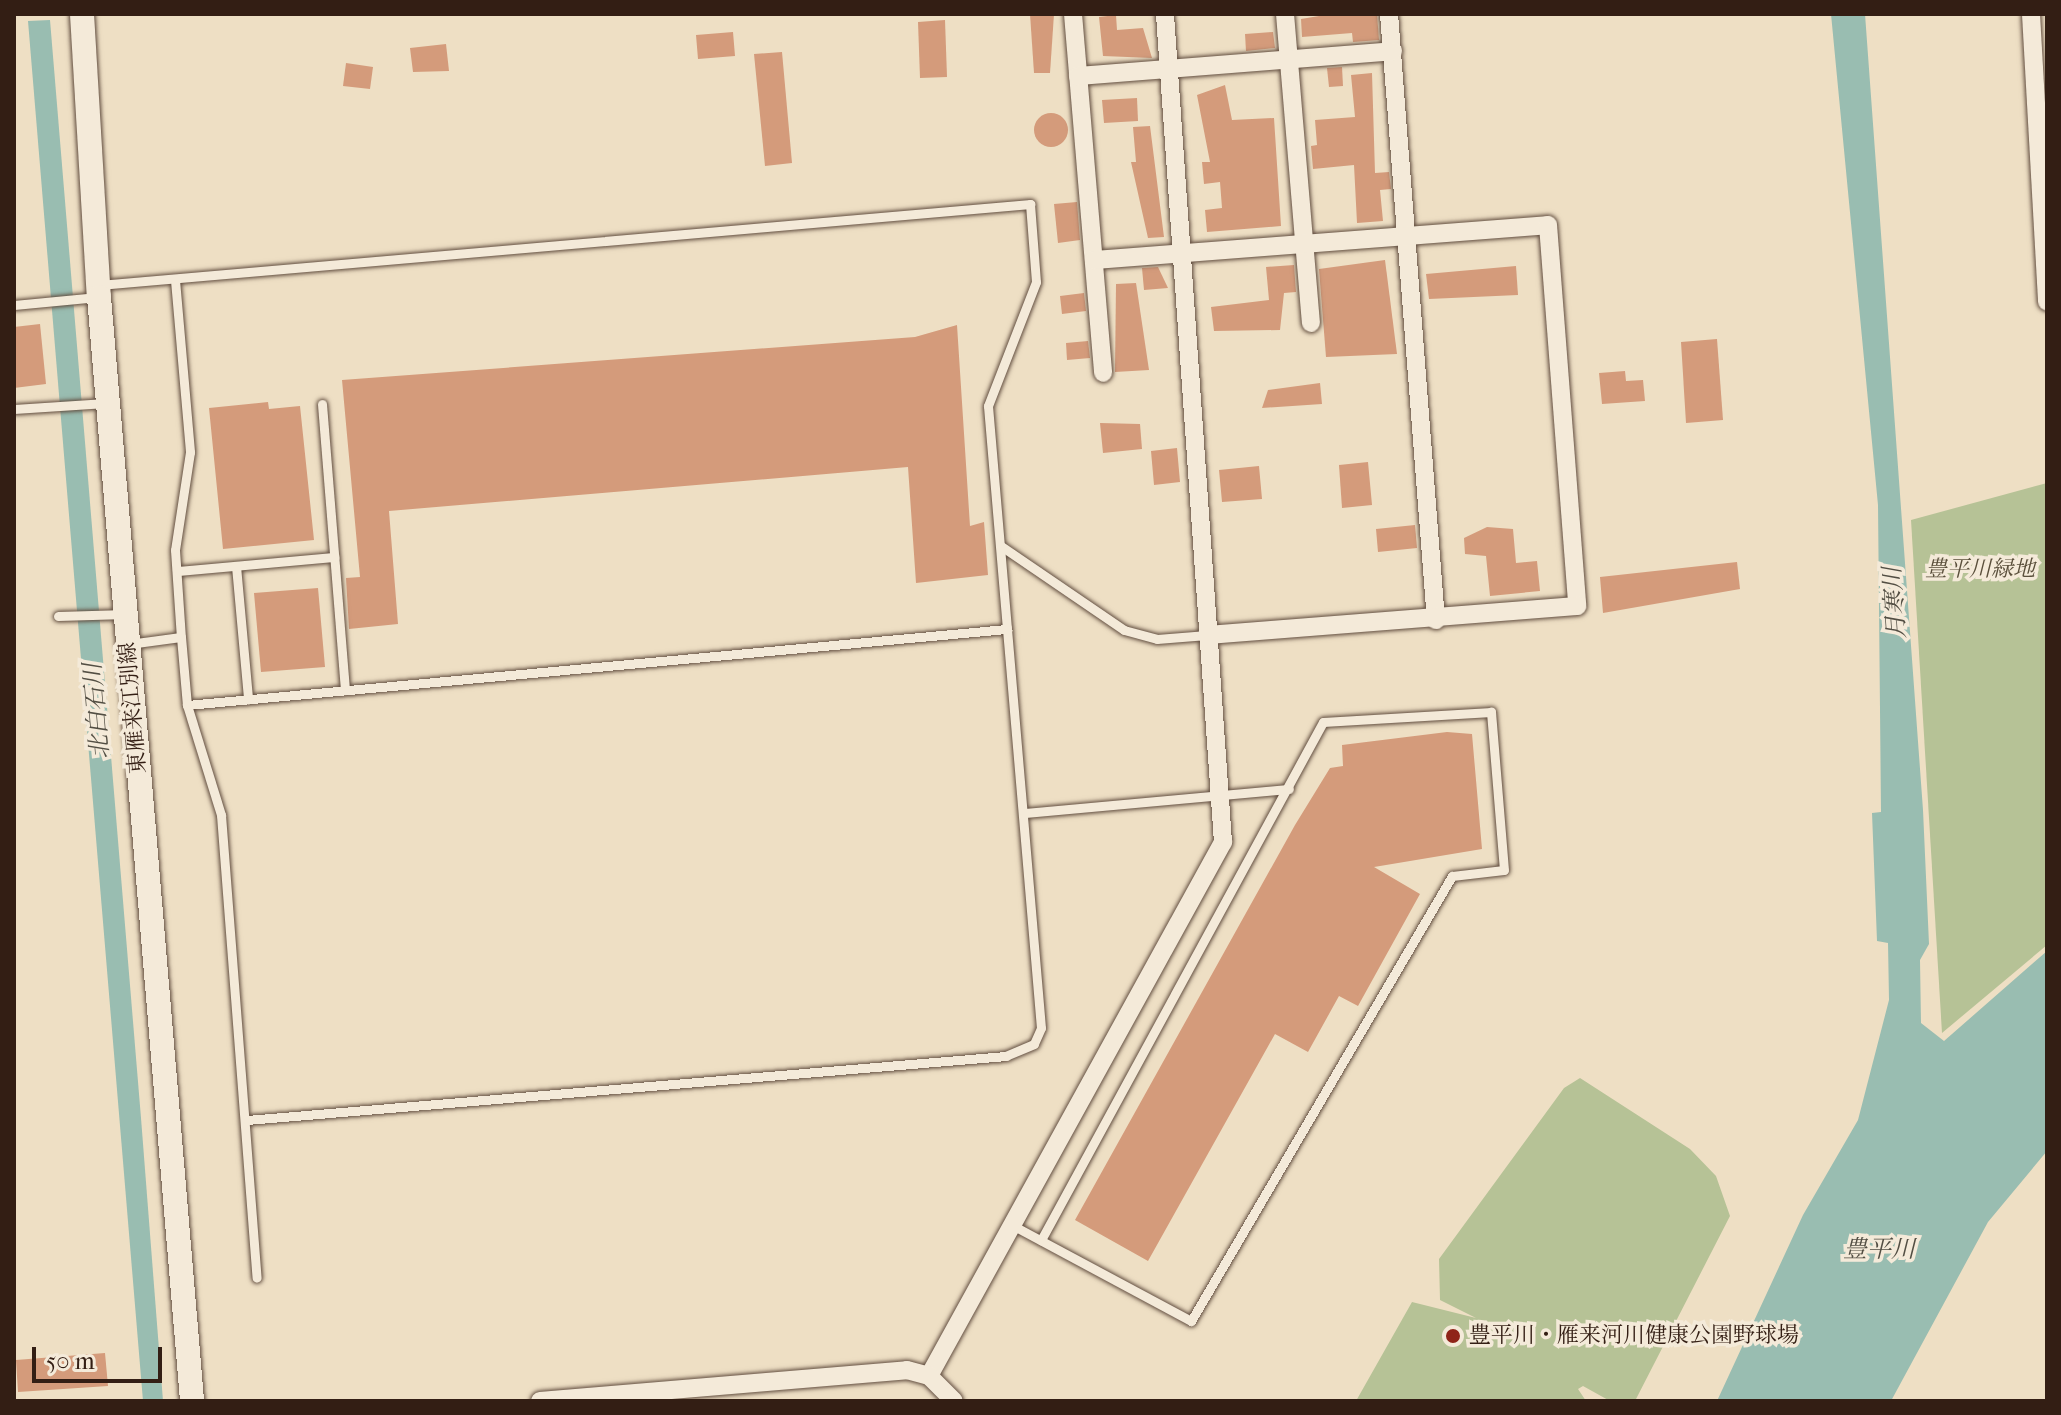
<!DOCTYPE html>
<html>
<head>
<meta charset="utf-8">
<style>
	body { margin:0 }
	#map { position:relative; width:2061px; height:1415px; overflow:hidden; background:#eedfc4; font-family:"IM FELL French Canon","Noto Serif JP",serif }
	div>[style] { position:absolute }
	.green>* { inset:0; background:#b6c296 }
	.water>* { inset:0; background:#99bdb1 }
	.building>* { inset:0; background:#d49b7b }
	.round { border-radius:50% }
	.roads { filter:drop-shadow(0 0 2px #624e40) drop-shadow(0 0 2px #624e40) }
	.lane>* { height:9px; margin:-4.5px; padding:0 4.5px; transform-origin:4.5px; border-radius:4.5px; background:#f4ead9 }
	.street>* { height:18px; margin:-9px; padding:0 9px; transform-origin:9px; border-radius:9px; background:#f4ead9 }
	.secondary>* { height:24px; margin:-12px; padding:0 12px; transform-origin:12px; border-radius:12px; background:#f4ead9 }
	.dots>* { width:22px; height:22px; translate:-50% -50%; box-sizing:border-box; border:4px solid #f4ead9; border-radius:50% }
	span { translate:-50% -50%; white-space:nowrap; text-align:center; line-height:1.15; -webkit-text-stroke:7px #f4ead9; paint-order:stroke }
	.park-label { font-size:22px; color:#5a4f3b; font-style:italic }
	.street-label { font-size:22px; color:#331e14 }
	.poi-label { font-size:22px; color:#331e14 }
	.left { translate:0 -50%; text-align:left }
	.water-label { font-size:24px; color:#524e43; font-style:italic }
	.frame { position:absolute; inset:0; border:16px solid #331e14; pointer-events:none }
	.scale { position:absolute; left:32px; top:1347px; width:130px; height:36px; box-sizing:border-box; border:4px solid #331e14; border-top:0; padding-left:10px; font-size:24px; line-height:28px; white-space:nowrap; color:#331e14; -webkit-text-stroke:6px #f4ead9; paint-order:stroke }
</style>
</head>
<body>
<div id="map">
	<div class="green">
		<i style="clip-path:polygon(2047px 483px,2047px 945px,1942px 1033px,1911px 520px)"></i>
		<i style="clip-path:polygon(1580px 1078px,1690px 1149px,1716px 1176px,1730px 1216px,1635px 1401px,1610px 1401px,1583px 1386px,1578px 1389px,1586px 1401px,1356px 1401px,1412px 1302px,1476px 1318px,1440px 1300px,1439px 1259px,1564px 1088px)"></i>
	</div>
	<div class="water">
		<i style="clip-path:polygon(1831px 14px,1865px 14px,1923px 810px,1929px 944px,1920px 960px,1921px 1023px,1944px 1041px,2047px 951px,2047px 1151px,1988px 1222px,1891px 1401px,1717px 1401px,1803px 1215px,1858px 1120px,1889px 1000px,1888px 943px,1877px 941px,1872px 813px,1881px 812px,1878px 505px)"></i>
		<i style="clip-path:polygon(50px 20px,141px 1118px,163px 1401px,143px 1401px,66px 479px,28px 21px)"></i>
	</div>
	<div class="building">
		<i style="clip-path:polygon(1030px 14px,1054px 14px,1050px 73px,1034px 73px)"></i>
		<i style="clip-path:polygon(1331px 14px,1377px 14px,1379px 40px,1353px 42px,1352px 33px,1302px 37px,1301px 19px)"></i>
		<i style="clip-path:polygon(1116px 15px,1117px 30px,1143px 28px,1152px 58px,1103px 56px,1099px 17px)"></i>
		<i style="clip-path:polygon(945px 20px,947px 77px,920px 78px,918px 22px)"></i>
		<i style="clip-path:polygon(733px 32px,735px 56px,698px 59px,696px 35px)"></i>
		<i style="clip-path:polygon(1273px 32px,1275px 48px,1246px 51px,1245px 34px)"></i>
		<i style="clip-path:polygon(446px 44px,449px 71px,413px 72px,410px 48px)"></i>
		<i style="clip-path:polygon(782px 52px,792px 163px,765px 166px,754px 54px)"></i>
		<i style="clip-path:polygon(346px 63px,373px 67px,370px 89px,343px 86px)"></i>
		<i style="clip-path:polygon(1342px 67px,1343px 86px,1329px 87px,1327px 68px)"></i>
		<i style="clip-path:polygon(1372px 73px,1375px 173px,1389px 172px,1391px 189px,1380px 190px,1383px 221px,1357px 223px,1354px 165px,1313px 169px,1311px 146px,1317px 145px,1315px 120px,1355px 117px,1351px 75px)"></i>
		<i style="clip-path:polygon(1225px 85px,1232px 120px,1274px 118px,1281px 226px,1207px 232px,1205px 210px,1222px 208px,1220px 182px,1204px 184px,1202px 162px,1210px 162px,1197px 95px)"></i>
		<i style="clip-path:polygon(1137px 98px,1138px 121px,1104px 123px,1102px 100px)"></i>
		<i class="round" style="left:1034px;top:113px;width:34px;height:34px"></i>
		<i style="clip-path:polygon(1150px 126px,1164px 237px,1148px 238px,1131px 162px,1136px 162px,1133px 127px)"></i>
		<i style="clip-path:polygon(1077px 202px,1080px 240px,1058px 243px,1054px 204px)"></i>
		<i style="clip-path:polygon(1385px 260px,1397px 354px,1326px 357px,1319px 269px)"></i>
		<i style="clip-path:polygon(1294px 265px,1296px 292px,1284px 293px,1280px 330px,1214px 331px,1211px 307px,1269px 300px,1266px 267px)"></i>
		<i style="clip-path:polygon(1516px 266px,1518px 295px,1429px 299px,1426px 274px)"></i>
		<i style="clip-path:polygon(1158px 267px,1168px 288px,1144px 290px,1142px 268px)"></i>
		<i style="clip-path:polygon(1136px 283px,1149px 370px,1115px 372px,1116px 284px)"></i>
		<i style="clip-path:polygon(1084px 293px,1086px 311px,1062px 314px,1060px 296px)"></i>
		<i style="clip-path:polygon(40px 324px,46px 384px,14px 388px,14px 327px)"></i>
		<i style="clip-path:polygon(957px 325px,970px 526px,984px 522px,988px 575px,916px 583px,908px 467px,389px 511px,398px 624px,349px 629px,346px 578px,360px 577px,342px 380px,915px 337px)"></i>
		<i style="clip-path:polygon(1717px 339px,1723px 420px,1686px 423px,1681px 342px)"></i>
		<i style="clip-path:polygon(1088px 341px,1090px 358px,1067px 360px,1066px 343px)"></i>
		<i style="clip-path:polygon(1625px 371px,1626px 381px,1643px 380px,1645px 401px,1602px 404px,1599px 373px)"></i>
		<i style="clip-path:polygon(1320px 383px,1322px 404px,1262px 408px,1268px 390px)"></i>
		<i style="clip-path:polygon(268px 402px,269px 409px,300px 406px,314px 540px,223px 549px,209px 408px)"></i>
		<i style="clip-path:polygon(1100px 423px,1140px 424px,1142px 449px,1103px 453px)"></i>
		<i style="clip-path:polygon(1177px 448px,1180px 482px,1154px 485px,1151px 451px)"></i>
		<i style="clip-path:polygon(1368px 462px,1372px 505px,1342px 508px,1339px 465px)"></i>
		<i style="clip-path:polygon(1259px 466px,1262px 499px,1222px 502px,1219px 470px)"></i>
		<i style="clip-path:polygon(1415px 525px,1417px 548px,1378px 552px,1376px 529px)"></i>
		<i style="clip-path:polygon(1487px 527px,1513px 529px,1516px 563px,1537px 561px,1540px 591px,1490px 596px,1486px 556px,1465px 554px,1464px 538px)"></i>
		<i style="clip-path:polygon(1737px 562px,1740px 589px,1603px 613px,1600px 577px)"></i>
		<i style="clip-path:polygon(318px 588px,325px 667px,261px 672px,254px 593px)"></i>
		<i style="clip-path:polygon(1447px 732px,1472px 734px,1482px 849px,1374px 867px,1420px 894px,1358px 1006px,1339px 996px,1308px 1052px,1275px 1034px,1148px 1261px,1075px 1220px,1295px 825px,1330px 768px,1343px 766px,1342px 745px)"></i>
		<i style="clip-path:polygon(105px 1353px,108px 1386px,18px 1392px,16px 1360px)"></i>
	</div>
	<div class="roads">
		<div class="lane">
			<i style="left:175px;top:280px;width:173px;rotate:85deg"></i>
			<i style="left:190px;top:452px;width:99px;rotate:98.7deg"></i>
			<i style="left:175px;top:550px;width:87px;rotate:86.1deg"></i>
			<i style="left:181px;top:637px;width:68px;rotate:85deg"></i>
			<i style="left:187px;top:705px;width:115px;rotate:72.8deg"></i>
			<i style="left:221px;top:815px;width:464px;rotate:85.6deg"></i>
			<i style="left:99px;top:285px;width:935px;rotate:-4.97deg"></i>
			<i style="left:1030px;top:204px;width:78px;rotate:85.6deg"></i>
			<i style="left:1036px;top:282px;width:133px;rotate:111.2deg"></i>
			<i style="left:988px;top:406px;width:624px;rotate:85.13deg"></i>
			<i style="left:1041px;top:1028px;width:17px;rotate:114deg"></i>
			<i style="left:1034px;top:1044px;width:30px;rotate:157deg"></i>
			<i style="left:1006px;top:1056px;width:762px;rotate:175.18deg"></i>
			<i style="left:14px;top:305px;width:84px;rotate:-5.4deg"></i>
			<i style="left:322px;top:404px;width:287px;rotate:85.4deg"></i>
			<i style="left:14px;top:409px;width:92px;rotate:-3.7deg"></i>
			<i style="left:1001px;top:546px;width:149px;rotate:34.3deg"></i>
			<i style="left:1124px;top:630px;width:34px;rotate:15deg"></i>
			<i style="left:1157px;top:639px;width:50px;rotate:-4.6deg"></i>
			<i style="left:236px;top:566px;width:134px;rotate:84.8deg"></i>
			<i style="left:177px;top:571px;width:158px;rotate:-5.1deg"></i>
			<i style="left:58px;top:616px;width:68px;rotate:-1.7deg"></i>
			<i style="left:129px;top:644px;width:52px;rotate:-7.7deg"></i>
			<i style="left:187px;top:705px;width:824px;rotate:-5.3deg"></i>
			<i style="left:1024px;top:813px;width:266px;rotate:-5.2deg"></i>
			<i style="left:1012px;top:1225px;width:203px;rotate:28.2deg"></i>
			<i style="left:1191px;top:1321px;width:516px;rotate:-59.61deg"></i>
			<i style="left:1452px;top:876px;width:52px;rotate:-6.6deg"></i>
			<i style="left:1504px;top:870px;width:159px;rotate:-94.7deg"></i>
			<i style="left:1491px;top:712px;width:168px;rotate:176.6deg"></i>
			<i style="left:1323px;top:722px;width:590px;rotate:118.56deg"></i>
		</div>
		<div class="street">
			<i style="left:1073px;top:14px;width:360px;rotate:85.2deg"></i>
			<i style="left:1285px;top:14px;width:310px;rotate:85.2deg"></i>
			<i style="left:1389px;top:14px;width:608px;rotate:85.57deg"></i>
			<i style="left:2031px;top:14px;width:288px;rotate:86.8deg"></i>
			<i style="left:1078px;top:76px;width:316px;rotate:-4.5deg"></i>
			<i style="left:1094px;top:260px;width:455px;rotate:-4.4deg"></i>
			<i style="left:1548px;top:225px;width:382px;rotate:85.6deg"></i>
			<i style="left:1577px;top:606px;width:371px;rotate:175.5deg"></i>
			<i style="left:929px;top:1376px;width:610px;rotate:-61.16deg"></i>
			<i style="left:1223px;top:842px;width:830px;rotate:-94.01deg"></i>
			<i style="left:540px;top:1401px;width:368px;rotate:-4.8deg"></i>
			<i style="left:907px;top:1370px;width:23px;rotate:15deg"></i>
			<i style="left:929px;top:1376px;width:35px;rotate:45deg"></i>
		</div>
		<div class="secondary">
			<i style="left:82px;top:14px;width:284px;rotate:86.6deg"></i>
			<i style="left:99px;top:297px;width:1108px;rotate:85.18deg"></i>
		</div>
	</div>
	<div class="dots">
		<i style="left:1453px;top:1336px;background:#8f2418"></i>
	</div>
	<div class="park-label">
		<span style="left:1980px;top:570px">豊平川緑地</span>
	</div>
	<div class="street-label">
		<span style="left:133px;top:708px;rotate:-95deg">東雁来江別線</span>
	</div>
	<div class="poi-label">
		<span class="left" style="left:1469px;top:1336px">豊平川・雁来河川健康公園野球場</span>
	</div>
	<div class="water-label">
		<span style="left:1895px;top:603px;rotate:-94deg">月寒川</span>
		<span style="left:97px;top:711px;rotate:-95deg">北白石川</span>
		<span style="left:1879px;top:1250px">豊平川</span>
	</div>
	<div class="frame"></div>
	<div class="scale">50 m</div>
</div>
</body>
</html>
